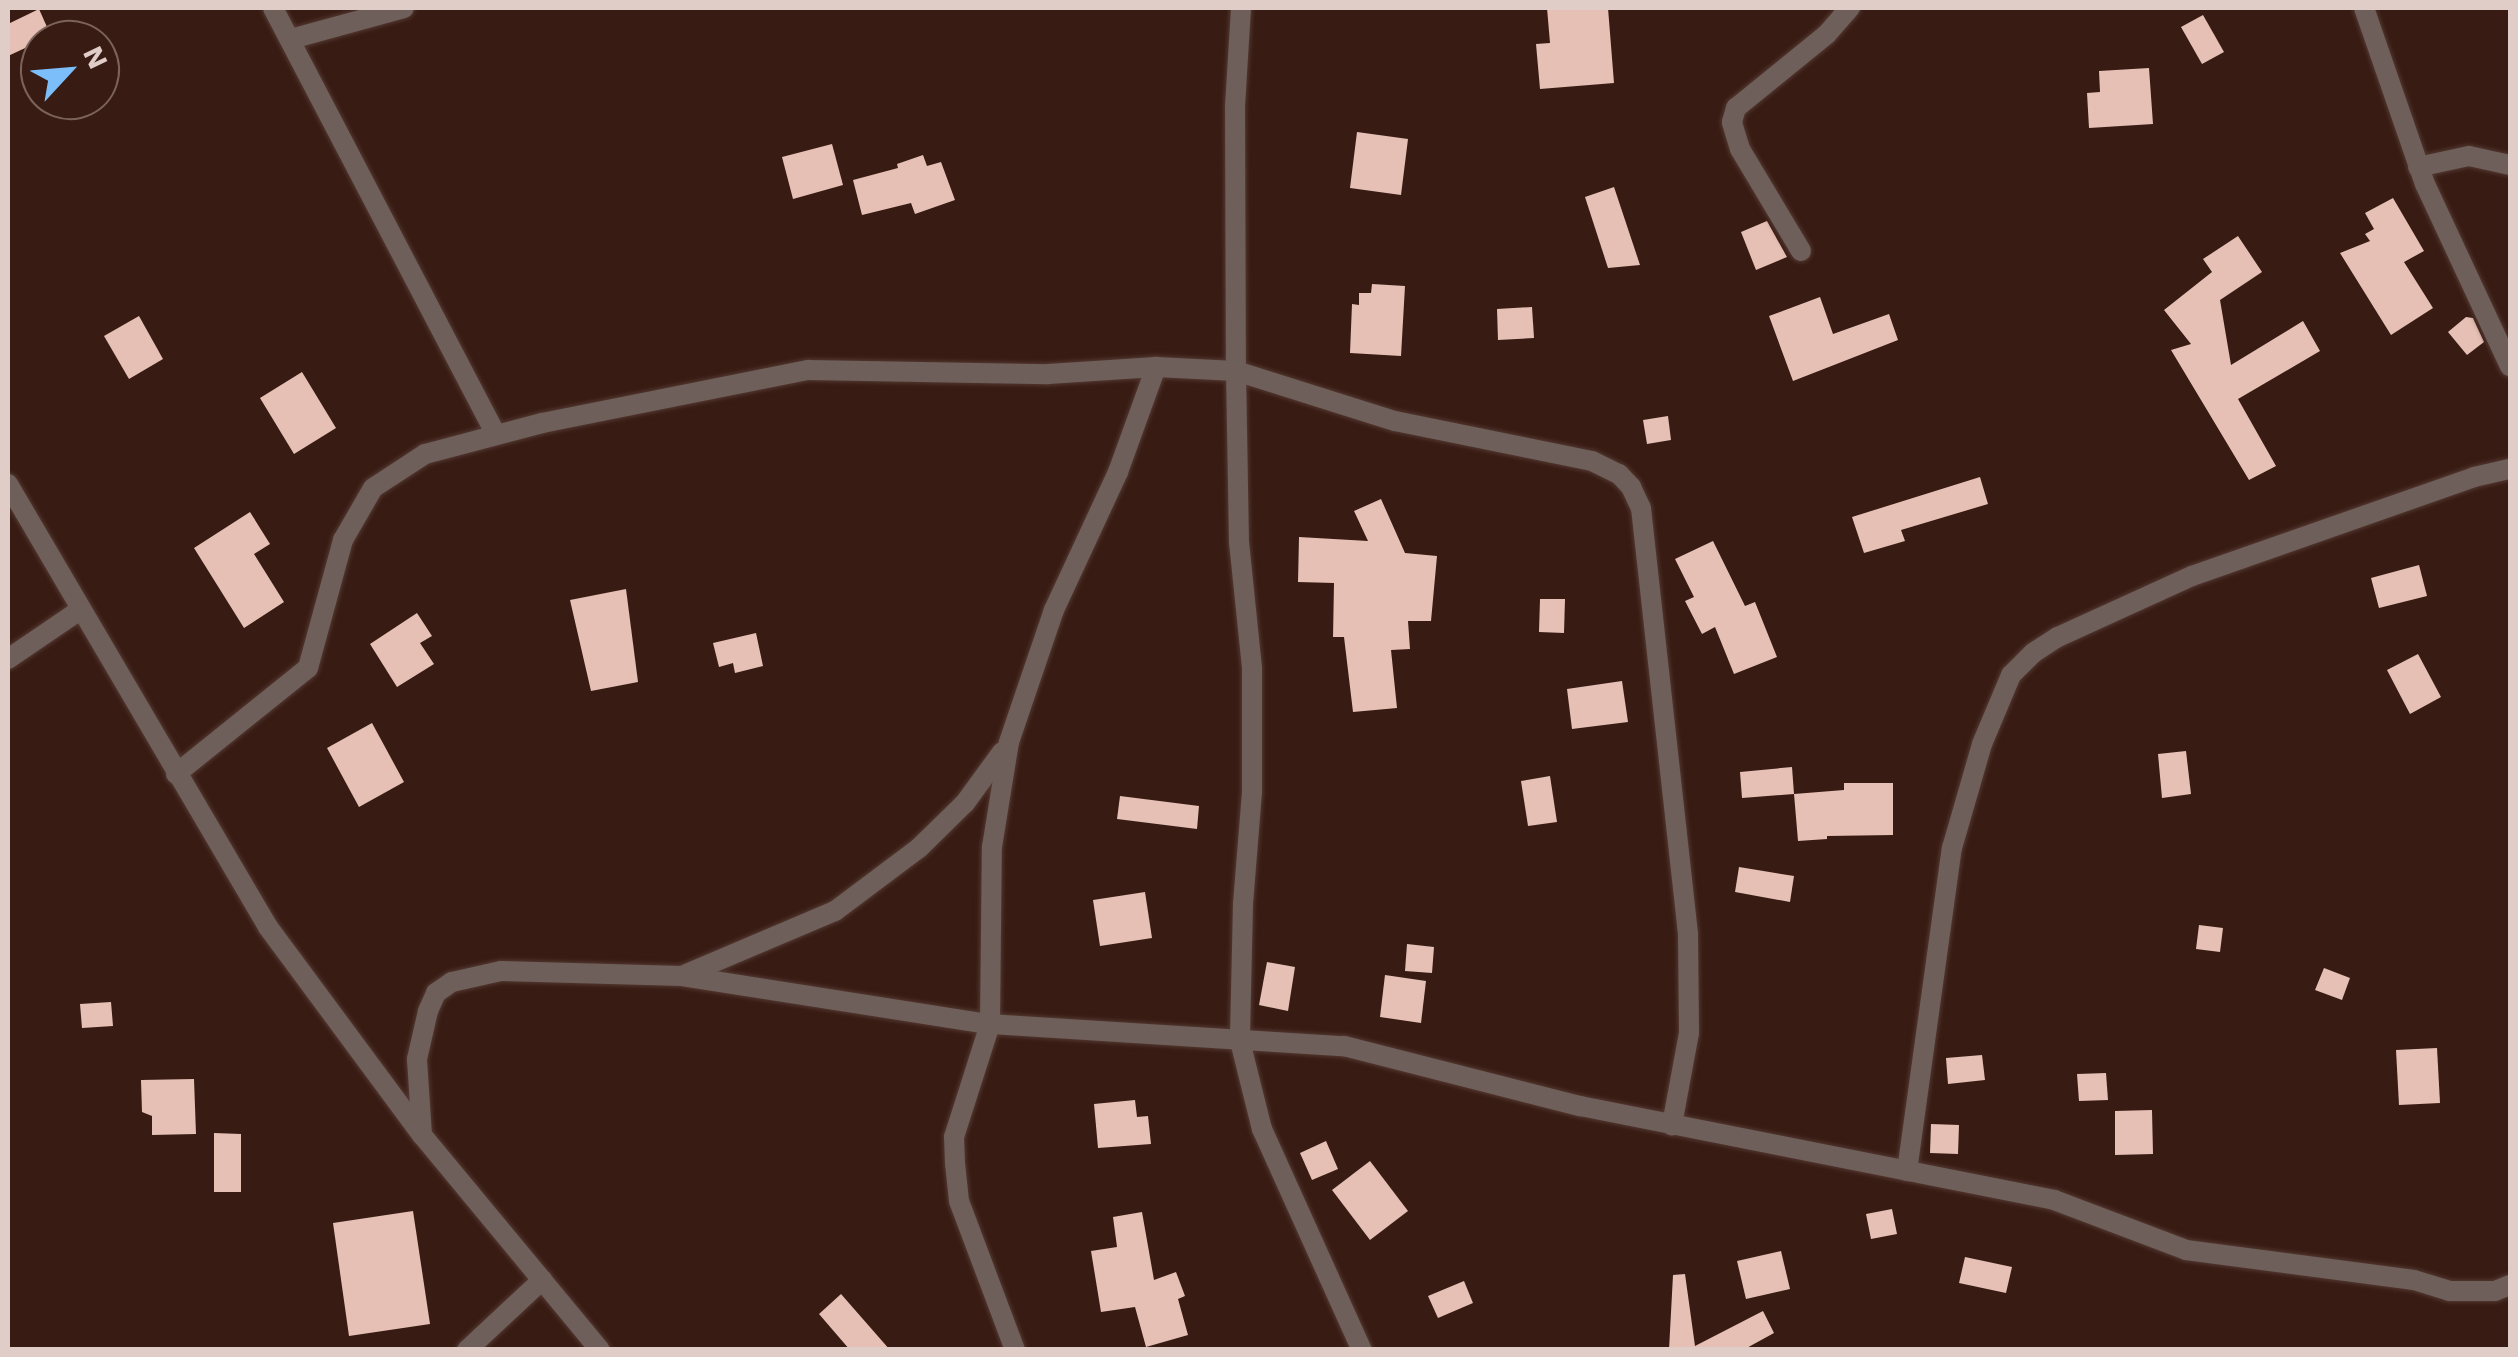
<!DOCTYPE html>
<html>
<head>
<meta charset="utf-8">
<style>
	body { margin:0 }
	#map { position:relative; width:2518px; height:1357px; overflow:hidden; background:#381c14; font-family:"Work Sans",sans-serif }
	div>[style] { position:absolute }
	.building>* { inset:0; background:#e6c0b5 }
	.roads { filter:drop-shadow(0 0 2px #533831) drop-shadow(0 0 2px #533831) }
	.minor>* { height:20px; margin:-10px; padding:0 10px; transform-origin:10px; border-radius:10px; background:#6e5f5a }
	span { translate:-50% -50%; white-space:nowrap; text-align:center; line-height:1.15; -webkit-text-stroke:10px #381c14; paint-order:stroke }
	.frame { position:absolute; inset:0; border:10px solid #e0cdc8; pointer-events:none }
	.north { position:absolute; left:20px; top:20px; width:100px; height:100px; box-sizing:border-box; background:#381c14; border:2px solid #7b635c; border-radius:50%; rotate:64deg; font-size:28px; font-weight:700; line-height:40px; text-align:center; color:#e0cdc8 }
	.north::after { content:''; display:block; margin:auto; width:35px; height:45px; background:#7cbef9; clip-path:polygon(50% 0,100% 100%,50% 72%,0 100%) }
</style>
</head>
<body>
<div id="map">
	<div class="building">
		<i style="clip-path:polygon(1547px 8px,1608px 8px,1614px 83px,1540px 89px,1536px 44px,1550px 43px)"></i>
		<i style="clip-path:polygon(39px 9px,51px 36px,8px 56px,8px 24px)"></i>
		<i style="clip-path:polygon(2203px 15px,2224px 52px,2202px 64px,2181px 27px)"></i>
		<i style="clip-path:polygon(2149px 68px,2153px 124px,2089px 128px,2087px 93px,2100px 92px,2099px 71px)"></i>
		<i style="clip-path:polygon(1357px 132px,1408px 139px,1401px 195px,1350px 188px)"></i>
		<i style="clip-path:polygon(832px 144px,843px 185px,793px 199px,782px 157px)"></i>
		<i style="clip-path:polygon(923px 155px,927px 166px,941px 162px,955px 200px,915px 214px,911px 203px,862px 215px,853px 180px,898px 168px,897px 164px)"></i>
		<i style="clip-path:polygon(1614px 187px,1640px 265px,1608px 268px,1585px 197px)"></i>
		<i style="clip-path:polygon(2393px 198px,2424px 251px,2404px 262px,2433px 308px,2391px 335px,2340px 253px,2370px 241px,2365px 234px,2374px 229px,2365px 213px)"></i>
		<i style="clip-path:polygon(1767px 221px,1787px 257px,1756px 270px,1741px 232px)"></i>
		<i style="clip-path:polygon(2238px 236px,2262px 272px,2220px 300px,2231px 365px,2303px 321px,2320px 351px,2238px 399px,2276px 466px,2249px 480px,2171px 350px,2191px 344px,2164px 310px,2212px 272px,2203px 259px)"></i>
		<i style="clip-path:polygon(1372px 284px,1405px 286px,1401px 356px,1350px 353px,1352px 304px,1359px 305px,1359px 293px,1371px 293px)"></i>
		<i style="clip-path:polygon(1820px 297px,1833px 334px,1889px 314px,1898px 340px,1793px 381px,1769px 316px)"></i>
		<i style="clip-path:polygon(1532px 307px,1534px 338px,1498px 340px,1497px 309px)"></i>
		<i style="clip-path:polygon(139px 316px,163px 359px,129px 379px,104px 336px)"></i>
		<i style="clip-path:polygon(2466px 317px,2473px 318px,2484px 342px,2467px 355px,2448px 332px)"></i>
		<i style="clip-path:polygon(302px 372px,336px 428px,294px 454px,260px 398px)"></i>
		<i style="clip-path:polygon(1668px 416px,1671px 440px,1647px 444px,1643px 420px)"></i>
		<i style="clip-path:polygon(1980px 477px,1988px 504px,1901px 530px,1905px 541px,1864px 553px,1852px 517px)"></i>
		<i style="clip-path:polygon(1381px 499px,1405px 553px,1437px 556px,1431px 621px,1408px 621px,1410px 649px,1391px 650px,1397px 708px,1353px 712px,1344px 637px,1333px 637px,1334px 583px,1298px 582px,1299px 537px,1368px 541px,1354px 511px)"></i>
		<i style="clip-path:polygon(250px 512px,270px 544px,254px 554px,284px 602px,244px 628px,194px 548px)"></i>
		<i style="clip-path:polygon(1713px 541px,1745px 606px,1755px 602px,1777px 657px,1734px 674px,1715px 627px,1702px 634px,1685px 601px,1694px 597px,1675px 559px)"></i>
		<i style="clip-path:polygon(2419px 565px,2427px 596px,2379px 608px,2371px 578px)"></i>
		<i style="clip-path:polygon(626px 589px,638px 682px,591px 691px,570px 600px)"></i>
		<i style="clip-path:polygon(1540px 599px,1565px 599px,1564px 633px,1539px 632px)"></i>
		<i style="clip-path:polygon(417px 613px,432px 636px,420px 643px,434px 664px,397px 687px,370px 644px)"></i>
		<i style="clip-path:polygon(756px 633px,763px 666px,735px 673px,733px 663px,719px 667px,713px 643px)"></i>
		<i style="clip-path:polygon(2418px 654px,2441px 697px,2410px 714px,2387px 670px)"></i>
		<i style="clip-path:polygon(1622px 681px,1628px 722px,1572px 729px,1567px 689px)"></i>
		<i style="clip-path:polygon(372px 723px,404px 782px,359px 807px,327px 748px)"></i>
		<i style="clip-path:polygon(2186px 751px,2191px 794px,2162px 798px,2158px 754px)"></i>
		<i style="clip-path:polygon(1792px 767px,1794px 794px,1742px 798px,1740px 772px)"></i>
		<i style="clip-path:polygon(1550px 776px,1557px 822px,1528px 826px,1521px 781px)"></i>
		<i style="clip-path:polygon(1844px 783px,1893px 783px,1893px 835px,1827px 836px,1827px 839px,1798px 841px,1794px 794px,1844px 790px)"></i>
		<i style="clip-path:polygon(1120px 796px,1199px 806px,1197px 829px,1117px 819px)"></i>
		<i style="clip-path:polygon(1739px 867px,1794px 876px,1790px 902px,1735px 892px)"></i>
		<i style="clip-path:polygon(1145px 892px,1152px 938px,1100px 946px,1093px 900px)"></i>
		<i style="clip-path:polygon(2199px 925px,2223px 928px,2220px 952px,2196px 949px)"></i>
		<i style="clip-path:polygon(1407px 944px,1434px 947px,1432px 973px,1405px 971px)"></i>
		<i style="clip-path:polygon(1267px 962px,1295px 967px,1288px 1011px,1259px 1005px)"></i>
		<i style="clip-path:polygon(2324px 968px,2350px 978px,2342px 1000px,2315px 990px)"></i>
		<i style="clip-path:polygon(1385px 975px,1426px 981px,1421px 1023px,1380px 1017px)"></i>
		<i style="clip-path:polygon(111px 1002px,113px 1026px,82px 1028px,80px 1004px)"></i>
		<i style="clip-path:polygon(2437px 1048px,2440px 1103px,2399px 1105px,2396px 1050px)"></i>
		<i style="clip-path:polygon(1982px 1055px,1985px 1080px,1948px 1084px,1946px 1058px)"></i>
		<i style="clip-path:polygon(2106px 1073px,2108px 1100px,2079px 1101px,2077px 1074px)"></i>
		<i style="clip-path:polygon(194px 1079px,196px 1134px,152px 1135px,152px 1116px,142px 1112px,141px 1080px)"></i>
		<i style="clip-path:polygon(1135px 1100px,1137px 1117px,1148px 1116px,1151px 1144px,1098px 1148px,1094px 1104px)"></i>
		<i style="clip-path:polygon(2152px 1110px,2153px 1154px,2115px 1155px,2115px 1111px)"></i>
		<i style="clip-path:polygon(1931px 1124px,1959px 1125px,1958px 1154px,1930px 1153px)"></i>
		<i style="clip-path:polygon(214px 1133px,241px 1134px,241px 1192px,214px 1192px)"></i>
		<i style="clip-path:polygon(1326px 1141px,1338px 1169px,1312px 1180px,1300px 1153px)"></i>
		<i style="clip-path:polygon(1370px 1161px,1408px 1211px,1370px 1240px,1332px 1190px)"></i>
		<i style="clip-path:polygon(1892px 1209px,1897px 1234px,1871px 1239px,1866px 1214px)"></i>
		<i style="clip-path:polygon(413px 1211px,430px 1324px,349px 1336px,333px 1223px)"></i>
		<i style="clip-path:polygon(1142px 1212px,1154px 1280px,1176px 1272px,1185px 1296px,1178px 1299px,1188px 1335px,1146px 1347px,1135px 1307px,1101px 1312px,1091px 1251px,1117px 1247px,1113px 1217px)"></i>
		<i style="clip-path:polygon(1781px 1251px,1790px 1289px,1746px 1299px,1737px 1261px)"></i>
		<i style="clip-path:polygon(1965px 1257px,2012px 1267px,2006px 1293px,1959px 1283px)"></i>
		<i style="clip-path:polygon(1685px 1274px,1695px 1346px,1763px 1311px,1774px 1333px,1743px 1350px,1669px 1350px,1673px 1275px)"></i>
		<i style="clip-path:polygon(1464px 1281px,1473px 1303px,1438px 1318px,1428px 1296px)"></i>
		<i style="clip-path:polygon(841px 1294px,890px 1350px,850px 1350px,819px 1314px)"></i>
	</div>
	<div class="roads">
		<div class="minor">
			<i style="left:273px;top:8px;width:481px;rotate:62.4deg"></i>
			<i style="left:1241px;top:8px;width:98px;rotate:93.5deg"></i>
			<i style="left:1235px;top:106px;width:265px;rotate:89.8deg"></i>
			<i style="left:1236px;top:371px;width:171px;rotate:89deg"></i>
			<i style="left:1239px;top:542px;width:127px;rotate:84.1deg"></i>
			<i style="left:1252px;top:668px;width:124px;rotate:90deg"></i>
			<i style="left:1252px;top:792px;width:112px;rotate:94.6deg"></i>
			<i style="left:1243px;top:904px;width:137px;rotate:91.3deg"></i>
			<i style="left:1240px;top:1041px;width:91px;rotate:76deg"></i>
			<i style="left:1262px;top:1129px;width:243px;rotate:65.7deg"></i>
			<i style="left:2364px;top:8px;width:186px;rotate:70.9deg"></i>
			<i style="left:2425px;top:184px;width:201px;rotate:65deg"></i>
			<i style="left:291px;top:39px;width:117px;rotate:-15.3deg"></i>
			<i style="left:2418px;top:167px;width:52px;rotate:-12.2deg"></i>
			<i style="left:2469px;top:156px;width:42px;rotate:12.4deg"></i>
			<i style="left:1801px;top:251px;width:119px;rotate:-120.9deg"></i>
			<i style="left:1740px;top:149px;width:28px;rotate:-107deg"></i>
			<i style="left:1732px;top:122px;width:15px;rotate:-74deg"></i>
			<i style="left:1736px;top:108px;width:117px;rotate:-39.1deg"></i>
			<i style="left:1827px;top:34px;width:35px;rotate:-49deg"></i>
			<i style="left:8px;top:484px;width:514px;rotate:59.59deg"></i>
			<i style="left:268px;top:927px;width:259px;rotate:53.5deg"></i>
			<i style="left:422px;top:1135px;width:279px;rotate:50.4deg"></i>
			<i style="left:8px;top:659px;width:87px;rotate:-34.2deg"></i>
			<i style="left:176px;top:774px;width:169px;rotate:-38.8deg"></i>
			<i style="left:308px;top:668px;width:133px;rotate:-74.7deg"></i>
			<i style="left:343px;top:540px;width:60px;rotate:-60deg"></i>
			<i style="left:373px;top:488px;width:62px;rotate:-33.2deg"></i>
			<i style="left:425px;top:454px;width:121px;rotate:-14.8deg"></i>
			<i style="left:542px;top:423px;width:271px;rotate:-11.3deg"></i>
			<i style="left:808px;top:370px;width:240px;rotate:1deg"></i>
			<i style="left:1048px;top:374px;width:108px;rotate:-3.7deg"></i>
			<i style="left:1156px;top:367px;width:80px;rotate:2.9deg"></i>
			<i style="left:1236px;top:371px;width:167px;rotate:17.5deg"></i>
			<i style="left:1395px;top:421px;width:201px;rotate:11.5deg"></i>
			<i style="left:1592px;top:461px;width:30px;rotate:26deg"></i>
			<i style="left:1619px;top:474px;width:18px;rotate:47deg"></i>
			<i style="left:1631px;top:487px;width:23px;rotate:65deg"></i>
			<i style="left:1641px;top:508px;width:430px;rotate:83.7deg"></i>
			<i style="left:1688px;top:935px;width:98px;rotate:89.4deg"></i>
			<i style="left:1689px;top:1033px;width:94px;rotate:100.5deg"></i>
			<i style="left:684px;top:975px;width:164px;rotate:-23deg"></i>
			<i style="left:835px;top:911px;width:105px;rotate:-36.9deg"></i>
			<i style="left:919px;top:848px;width:64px;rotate:-44.4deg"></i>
			<i style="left:965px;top:803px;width:63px;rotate:-54deg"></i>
			<i style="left:422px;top:1135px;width:76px;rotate:-93.8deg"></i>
			<i style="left:417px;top:1059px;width:49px;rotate:-77.1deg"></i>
			<i style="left:428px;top:1011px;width:20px;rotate:-66deg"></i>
			<i style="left:436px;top:993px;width:19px;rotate:-35deg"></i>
			<i style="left:452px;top:982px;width:50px;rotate:-12.7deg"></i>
			<i style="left:501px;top:971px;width:181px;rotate:1.6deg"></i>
			<i style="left:682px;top:976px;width:312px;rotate:8.9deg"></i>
			<i style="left:990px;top:1024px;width:355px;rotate:3.6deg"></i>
			<i style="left:1344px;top:1046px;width:244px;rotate:14.3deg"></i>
			<i style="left:1580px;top:1106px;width:483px;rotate:11.2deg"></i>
			<i style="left:2054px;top:1200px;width:141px;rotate:20.7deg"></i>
			<i style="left:2186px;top:1250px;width:230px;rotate:7.5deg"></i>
			<i style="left:2414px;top:1280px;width:37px;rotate:17deg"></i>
			<i style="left:2449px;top:1291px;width:46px"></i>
			<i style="left:2495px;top:1291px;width:16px;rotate:-22deg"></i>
			<i style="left:1907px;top:1171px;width:326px;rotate:-82.1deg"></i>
			<i style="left:1952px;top:848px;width:108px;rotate:-73.9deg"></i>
			<i style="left:1982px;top:744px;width:75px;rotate:-67.2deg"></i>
			<i style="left:2011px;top:675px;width:31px;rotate:-45deg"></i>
			<i style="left:2033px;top:653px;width:30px;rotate:-33deg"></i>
			<i style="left:2058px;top:637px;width:147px;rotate:-24.5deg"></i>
			<i style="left:2192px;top:576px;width:299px;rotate:-19.3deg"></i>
			<i style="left:2474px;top:477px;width:37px;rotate:-13deg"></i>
			<i style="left:467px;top:1350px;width:103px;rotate:-43deg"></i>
			<i style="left:1015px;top:1350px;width:159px;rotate:-110.6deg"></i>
			<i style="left:959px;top:1201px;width:37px;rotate:-96deg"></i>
			<i style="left:955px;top:1164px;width:27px;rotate:-92deg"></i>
			<i style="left:954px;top:1137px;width:119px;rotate:-72.3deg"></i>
			<i style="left:990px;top:1024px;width:177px;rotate:-89.4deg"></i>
			<i style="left:992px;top:847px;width:106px;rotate:-80.8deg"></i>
			<i style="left:1009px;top:742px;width:139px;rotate:-71.2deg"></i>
			<i style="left:1054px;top:610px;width:152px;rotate:-65.1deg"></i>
			<i style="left:1118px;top:472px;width:112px;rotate:-70.1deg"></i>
		</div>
	</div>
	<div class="frame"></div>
	<div class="north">N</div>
</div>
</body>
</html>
